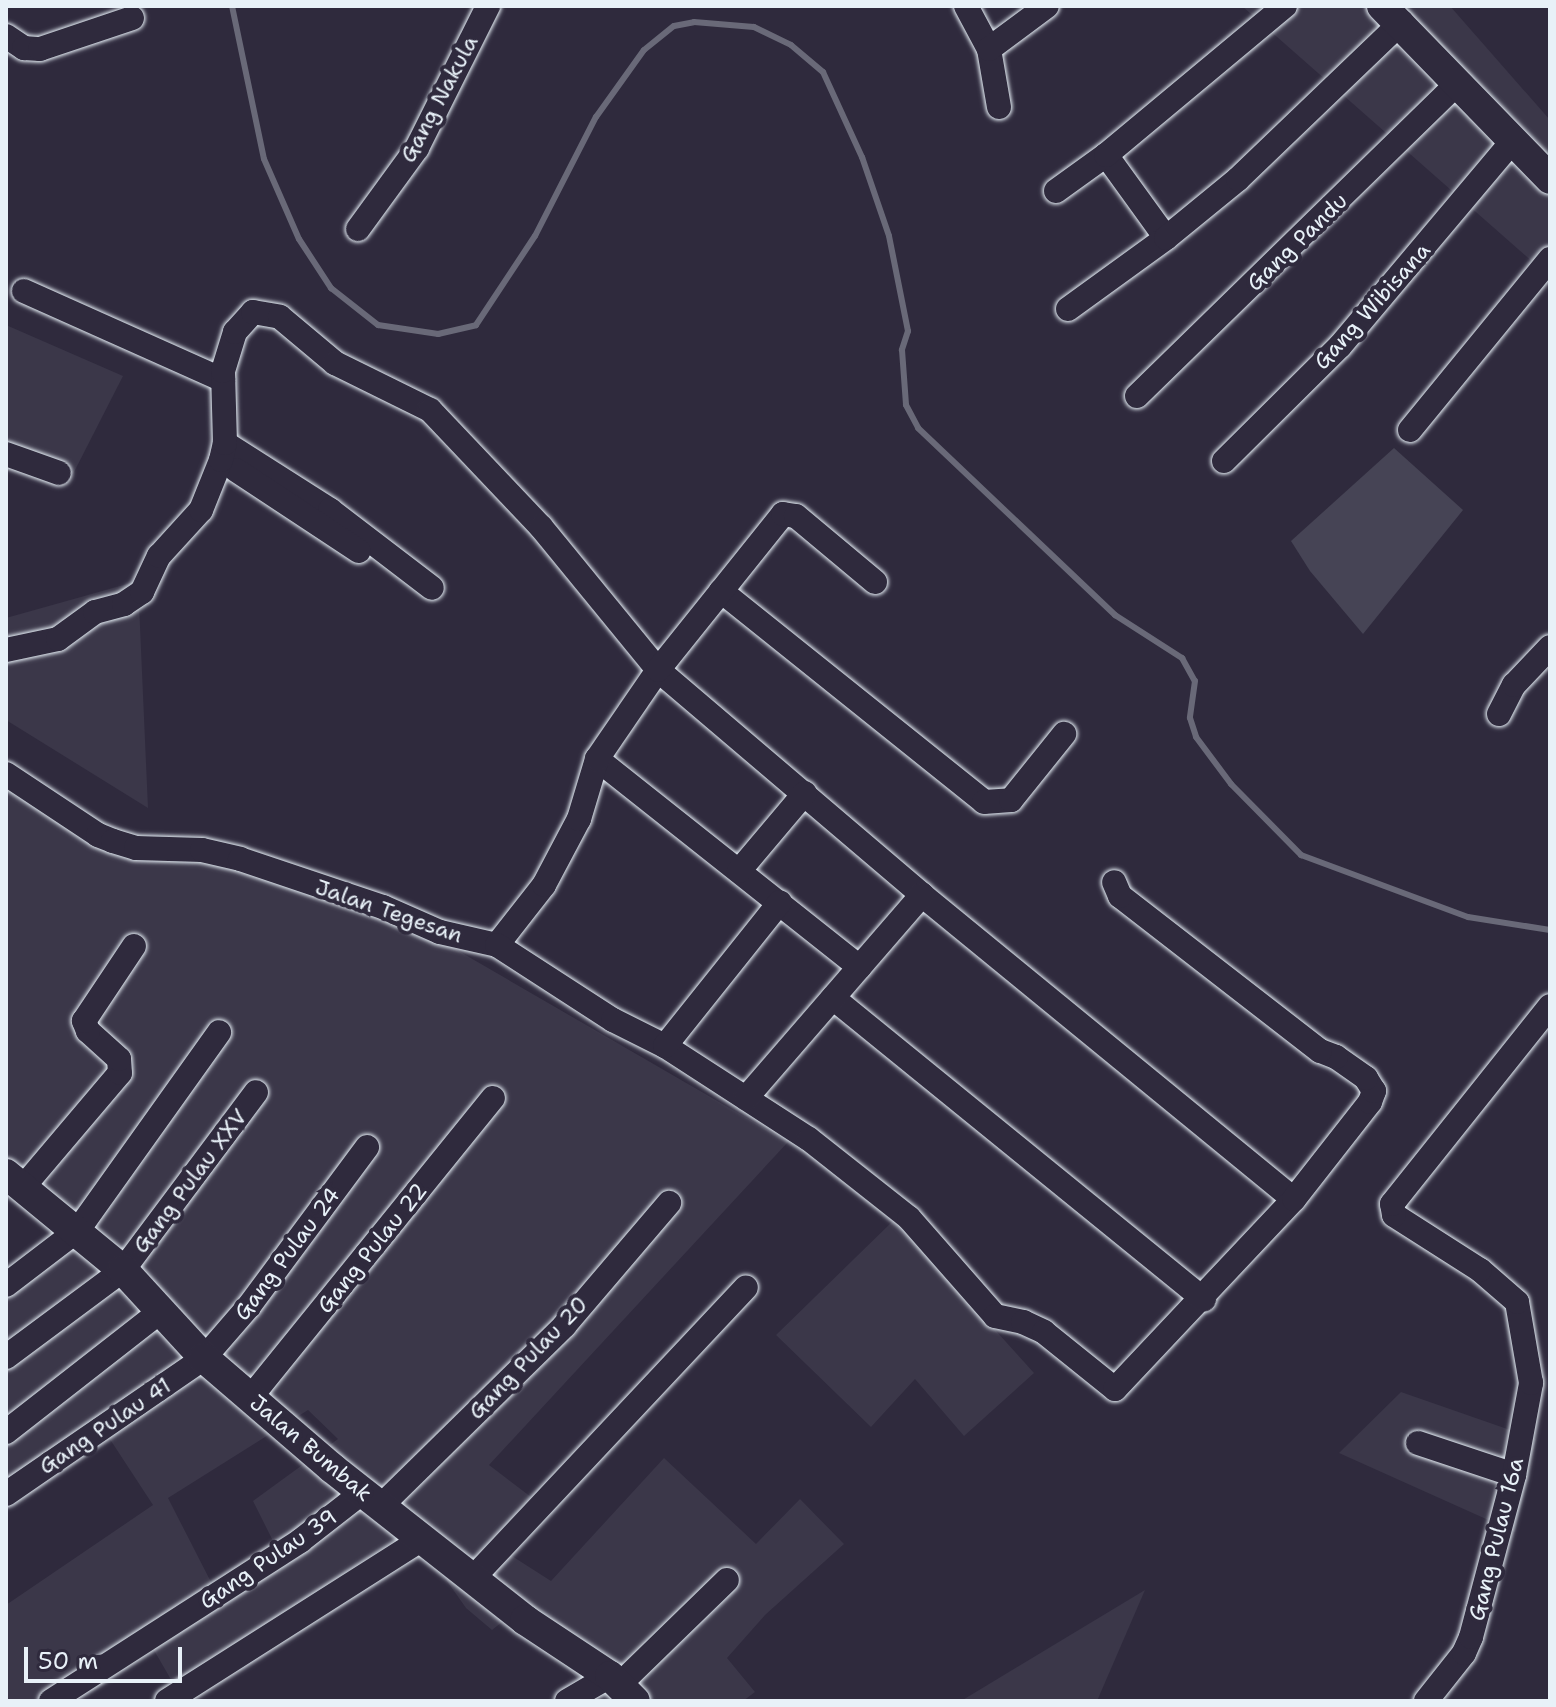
<!DOCTYPE html>
<html>
<head>
<meta charset="utf-8">
<style>
	body { margin:0 }
	#map { position:relative; width:1556px; height:1707px; overflow:hidden; background:#2f2a3d; font-family:"Shantell Sans",sans-serif }
	div>[style] { position:absolute }
	.built>* { inset:0; background:#3b3749 }
	.green>* { inset:0; background:#464455 }
	.stream>* { height:6px; margin:-3px; padding:0 3px; transform-origin:3px; border-radius:3px; background:#696978 }
	.roads { filter:drop-shadow(0 0 2px #e8f1f8) drop-shadow(0 0 2px #e8f1f8) }
	.minor>* { height:24px; margin:-12px; padding:0 12px; transform-origin:12px; border-radius:12px; background:#2f2a3d }
	.tertiary>* { height:30px; margin:-15px; padding:0 15px; transform-origin:15px; border-radius:15px; background:#2f2a3d }
	span { translate:-50% -50%; white-space:nowrap; text-align:center; line-height:1.15; -webkit-text-stroke:8px #2f2a3d; paint-order:stroke }
	.street-label { font-size:22px; color:#e8f1f8 }
	.frame { position:absolute; inset:0; border:8px solid #e8f1f8; pointer-events:none }
	.scale { position:absolute; left:24px; top:1647px; width:158px; height:36px; box-sizing:border-box; border:4px solid #e8f1f8; border-top:0; padding-left:10px; font-size:24px; line-height:28px; white-space:nowrap; color:#e8f1f8; -webkit-text-stroke:6px #2f2a3d; paint-order:stroke }
</style>
</head>
<body>
<div id="map">
	<div class="built">
		<i style="clip-path:polygon(1242px 6px,1450px 6px,1550px 120px,1550px 247px,1535px 264px)"></i>
		<i style="clip-path:polygon(6px 325px,123px 376px,73px 474px,6px 443px)"></i>
		<i style="clip-path:polygon(138px 581px,148px 808px,6px 720px,6px 618px)"></i>
		<i style="clip-path:polygon(evenodd,6px 760px,123px 839px,170px 841px,450px 946px,788px 1142px,489px 1465px,531px 1497px,490px 1542px,551px 1581px,664px 1458px,756px 1544px,800px 1499px,844px 1544px,765px 1615px,727px 1658px,755px 1692px,743px 1701px,597px 1701px,516px 1611px,492px 1630px,466px 1608px,411px 1530px,173px 1683px,144px 1633px,40px 1701px,6px 1701px,6px 1605px,153px 1505px,98px 1421px,6px 1486px,6px 1271px,66px 1226px,6px 1192px,6px 760px,308px 1410px,338px 1439px,253px 1501px,274px 1543px,212px 1584px,168px 1498px,308px 1410px)"></i>
		<i style="clip-path:polygon(895px 1219px,1034px 1373px,964px 1436px,915px 1379px,871px 1427px,776px 1335px)"></i>
		<i style="clip-path:polygon(1401px 1392px,1536px 1439px,1515px 1532px,1339px 1453px)"></i>
		<i style="clip-path:polygon(1145px 1590px,1097px 1701px,961px 1701px)"></i>
	</div>
	<div class="green">
		<i style="clip-path:polygon(1394px 448px,1463px 510px,1363px 634px,1310px 571px,1291px 541px)"></i>
	</div>
	<div class="stream">
		<i style="left:232px;top:6px;width:156px;rotate:78.2deg"></i>
		<i style="left:264px;top:159px;width:87px;rotate:66.4deg"></i>
		<i style="left:299px;top:239px;width:59px;rotate:56.9deg"></i>
		<i style="left:331px;top:288px;width:60px;rotate:38.2deg"></i>
		<i style="left:378px;top:325px;width:61px;rotate:8.5deg"></i>
		<i style="left:438px;top:334px;width:39px;rotate:-13deg"></i>
		<i style="left:476px;top:325px;width:107px;rotate:-56.5deg"></i>
		<i style="left:535px;top:236px;width:134px;rotate:-62.9deg"></i>
		<i style="left:596px;top:117px;width:82px;rotate:-54.4deg"></i>
		<i style="left:644px;top:50px;width:38px;rotate:-39deg"></i>
		<i style="left:674px;top:26px;width:20px;rotate:-11deg"></i>
		<i style="left:694px;top:22px;width:60px;rotate:4.8deg"></i>
		<i style="left:754px;top:27px;width:41px;rotate:25.9deg"></i>
		<i style="left:791px;top:45px;width:42px;rotate:40.2deg"></i>
		<i style="left:823px;top:72px;width:94px;rotate:65.4deg"></i>
		<i style="left:862px;top:157px;width:83px;rotate:71.1deg"></i>
		<i style="left:889px;top:236px;width:97px;rotate:78.7deg"></i>
		<i style="left:908px;top:331px;width:20px;rotate:108deg"></i>
		<i style="left:902px;top:350px;width:55px;rotate:85.8deg"></i>
		<i style="left:906px;top:405px;width:26px;rotate:62deg"></i>
		<i style="left:918px;top:428px;width:272px;rotate:43.5deg"></i>
		<i style="left:1115px;top:615px;width:80px;rotate:32.7deg"></i>
		<i style="left:1182px;top:658px;width:26px;rotate:61deg"></i>
		<i style="left:1195px;top:681px;width:37px;rotate:98deg"></i>
		<i style="left:1190px;top:718px;width:20px;rotate:72deg"></i>
		<i style="left:1196px;top:737px;width:59px;rotate:53.3deg"></i>
		<i style="left:1231px;top:784px;width:100px;rotate:45.4deg"></i>
		<i style="left:1301px;top:855px;width:178px;rotate:20.4deg"></i>
		<i style="left:1468px;top:917px;width:83px;rotate:9deg"></i>
	</div>
	<div class="roads">
		<div class="minor">
			<i style="left:966px;top:6px;width:49px;rotate:61.9deg"></i>
			<i style="left:6px;top:36px;width:22px;rotate:34deg"></i>
			<i style="left:24px;top:48px;width:16px;rotate:4deg"></i>
			<i style="left:40px;top:49px;width:97px;rotate:-18.6deg"></i>
			<i style="left:999px;top:107px;width:59px;rotate:-99.8deg"></i>
			<i style="left:989px;top:49px;width:72px;rotate:-36.6deg"></i>
			<i style="left:1106px;top:155px;width:102px;rotate:54.1deg"></i>
			<i style="left:1056px;top:191px;width:62px;rotate:-35.8deg"></i>
			<i style="left:1106px;top:155px;width:233px;rotate:-39.8deg"></i>
			<i style="left:358px;top:229px;width:100px;rotate:-53.9deg"></i>
			<i style="left:417px;top:148px;width:159px;rotate:-63.4deg"></i>
			<i style="left:24px;top:291px;width:218px;rotate:24.1deg"></i>
			<i style="left:1068px;top:309px;width:121px;rotate:-35.9deg"></i>
			<i style="left:1166px;top:238px;width:93px;rotate:-39.3deg"></i>
			<i style="left:1238px;top:179px;width:227px;rotate:-43.8deg"></i>
			<i style="left:1137px;top:396px;width:446px;rotate:-44.3deg"></i>
			<i style="left:1410px;top:430px;width:221px;rotate:-50.7deg"></i>
			<i style="left:225px;top:443px;width:125px;rotate:32.5deg"></i>
			<i style="left:330px;top:510px;width:128px;rotate:37.4deg"></i>
			<i style="left:6px;top:454px;width:56px;rotate:19.7deg"></i>
			<i style="left:1224px;top:461px;width:163px;rotate:-44.8deg"></i>
			<i style="left:1340px;top:346px;width:267px;rotate:-49.9deg"></i>
			<i style="left:236px;top:470px;width:147px;rotate:33.4deg"></i>
			<i style="left:721px;top:591px;width:337px;rotate:38.7deg"></i>
			<i style="left:984px;top:802px;width:27px;rotate:-4deg"></i>
			<i style="left:1011px;top:800px;width:85px;rotate:-51.2deg"></i>
			<i style="left:6px;top:650px;width:53px;rotate:-11.9deg"></i>
			<i style="left:58px;top:639px;width:46px;rotate:-36.1deg"></i>
			<i style="left:95px;top:612px;width:30px;rotate:-15deg"></i>
			<i style="left:124px;top:604px;width:22px;rotate:-34deg"></i>
			<i style="left:142px;top:592px;width:40px;rotate:-65deg"></i>
			<i style="left:159px;top:556px;width:62px;rotate:-47.6deg"></i>
			<i style="left:201px;top:510px;width:54px;rotate:-68.2deg"></i>
			<i style="left:221px;top:460px;width:17px;rotate:-77deg"></i>
			<i style="left:225px;top:443px;width:72px;rotate:-91.6deg"></i>
			<i style="left:223px;top:371px;width:41px;rotate:-72.9deg"></i>
			<i style="left:235px;top:332px;width:27px;rotate:-48deg"></i>
			<i style="left:253px;top:312px;width:27px;rotate:10deg"></i>
			<i style="left:280px;top:317px;width:72px;rotate:39.9deg"></i>
			<i style="left:335px;top:363px;width:106px;rotate:26.3deg"></i>
			<i style="left:430px;top:410px;width:161px;rotate:46.5deg"></i>
			<i style="left:541px;top:527px;width:185px;rotate:50.7deg"></i>
			<i style="left:658px;top:670px;width:347px;rotate:40.4deg"></i>
			<i style="left:922px;top:895px;width:480px;rotate:39.3deg"></i>
			<i style="left:1499px;top:714px;width:33px;rotate:-63deg"></i>
			<i style="left:1514px;top:685px;width:52px;rotate:-46.5deg"></i>
			<i style="left:597px;top:759px;width:335px;rotate:38.4deg"></i>
			<i style="left:6px;top:774px;width:110px;rotate:33.5deg"></i>
			<i style="left:98px;top:835px;width:16px;rotate:22deg"></i>
			<i style="left:113px;top:841px;width:24px;rotate:17deg"></i>
			<i style="left:136px;top:848px;width:66px;rotate:1.7deg"></i>
			<i style="left:202px;top:850px;width:39px;rotate:13deg"></i>
			<i style="left:240px;top:859px;width:151px;rotate:18.6deg"></i>
			<i style="left:383px;top:907px;width:62px;rotate:23.7deg"></i>
			<i style="left:440px;top:932px;width:58px;rotate:12.8deg"></i>
			<i style="left:497px;top:945px;width:76px;rotate:-51.9deg"></i>
			<i style="left:544px;top:885px;width:75px;rotate:-62.1deg"></i>
			<i style="left:579px;top:819px;width:63px;rotate:-73.3deg"></i>
			<i style="left:597px;top:759px;width:108px;rotate:-55.6deg"></i>
			<i style="left:658px;top:670px;width:200px;rotate:-51.3deg"></i>
			<i style="left:783px;top:514px;width:13px;rotate:9deg"></i>
			<i style="left:796px;top:516px;width:103px;rotate:39.9deg"></i>
			<i style="left:739px;top:871px;width:102px;rotate:-49.8deg"></i>
			<i style="left:497px;top:945px;width:138px;rotate:32.9deg"></i>
			<i style="left:613px;top:1020px;width:58px;rotate:26.6deg"></i>
			<i style="left:665px;top:1046px;width:171px;rotate:32.9deg"></i>
			<i style="left:809px;top:1139px;width:127px;rotate:38.3deg"></i>
			<i style="left:909px;top:1218px;width:130px;rotate:48.7deg"></i>
			<i style="left:995px;top:1316px;width:29px;rotate:12deg"></i>
			<i style="left:1023px;top:1322px;width:23px;rotate:25deg"></i>
			<i style="left:1044px;top:1332px;width:91px;rotate:38.8deg"></i>
			<i style="left:1115px;top:1389px;width:261px;rotate:-46.7deg"></i>
			<i style="left:1294px;top:1199px;width:123px;rotate:-51.9deg"></i>
			<i style="left:1370px;top:1102px;width:12px;rotate:-70deg"></i>
			<i style="left:1374px;top:1091px;width:15px;rotate:-122deg"></i>
			<i style="left:1366px;top:1078px;width:37px;rotate:-145deg"></i>
			<i style="left:1336px;top:1057px;width:17px;rotate:-159deg"></i>
			<i style="left:1320px;top:1051px;width:253px;rotate:-142.2deg"></i>
			<i style="left:1120px;top:896px;width:15px;rotate:-113deg"></i>
			<i style="left:833px;top:998px;width:478px;rotate:39.1deg"></i>
			<i style="left:665px;top:1046px;width:184px;rotate:-51.4deg"></i>
			<i style="left:746px;top:1098px;width:269px;rotate:-49.1deg"></i>
			<i style="left:24px;top:1186px;width:148px;rotate:-49.7deg"></i>
			<i style="left:120px;top:1073px;width:14px;rotate:-94deg"></i>
			<i style="left:119px;top:1059px;width:42px;rotate:-137.9deg"></i>
			<i style="left:88px;top:1031px;width:11px;rotate:-112deg"></i>
			<i style="left:84px;top:1021px;width:90px;rotate:-56.3deg"></i>
			<i style="left:6px;top:1285px;width:91px;rotate:-37.4deg"></i>
			<i style="left:78px;top:1230px;width:243px;rotate:-54.5deg"></i>
			<i style="left:6px;top:1357px;width:146px;rotate:-36.6deg"></i>
			<i style="left:123px;top:1270px;width:222px;rotate:-53.2deg"></i>
			<i style="left:250px;top:1398px;width:386px;rotate:-51deg"></i>
			<i style="left:6px;top:1432px;width:197px;rotate:-38deg"></i>
			<i style="left:1418px;top:1443px;width:101px;rotate:18.4deg"></i>
			<i style="left:6px;top:1494px;width:240px;rotate:-34.5deg"></i>
			<i style="left:204px;top:1358px;width:69px;rotate:-49.1deg"></i>
			<i style="left:249px;top:1306px;width:198px;rotate:-53.4deg"></i>
			<i style="left:381px;top:1506px;width:257px;rotate:-44.5deg"></i>
			<i style="left:564px;top:1326px;width:162px;rotate:-49.5deg"></i>
			<i style="left:472px;top:1579px;width:400px;rotate:-46.8deg"></i>
			<i style="left:620px;top:1684px;width:149px;rotate:-44.2deg"></i>
			<i style="left:51px;top:1701px;width:296px;rotate:-32.7deg"></i>
			<i style="left:300px;top:1541px;width:80px;rotate:-37.9deg"></i>
			<i style="left:167px;top:1701px;width:301px;rotate:-32.4deg"></i>
			<i style="left:567px;top:1701px;width:50px;rotate:-30.2deg"></i>
			<i style="left:1426px;top:1701px;width:61px;rotate:-51.6deg"></i>
			<i style="left:1464px;top:1653px;width:17px;rotate:-66deg"></i>
			<i style="left:1471px;top:1637px;width:168px;rotate:-75.1deg"></i>
			<i style="left:1514px;top:1475px;width:94px;rotate:-79.5deg"></i>
			<i style="left:1531px;top:1383px;width:82px;rotate:-99.8deg"></i>
			<i style="left:1517px;top:1302px;width:49px;rotate:-139.1deg"></i>
			<i style="left:1480px;top:1270px;width:102px;rotate:-147.4deg"></i>
			<i style="left:1394px;top:1215px;width:11px;rotate:-100deg"></i>
			<i style="left:1392px;top:1204px;width:253px;rotate:-51.4deg"></i>
		</div>
		<div class="tertiary">
			<i style="left:1382px;top:6px;width:241px;rotate:45.8deg"></i>
			<i style="left:6px;top:1174px;width:151px;rotate:39.4deg"></i>
			<i style="left:123px;top:1270px;width:120px;rotate:47.4deg"></i>
			<i style="left:204px;top:1358px;width:169px;rotate:40.7deg"></i>
			<i style="left:332px;top:1468px;width:246px;rotate:38.2deg"></i>
			<i style="left:525px;top:1620px;width:102px;rotate:33.4deg"></i>
			<i style="left:610px;top:1676px;width:35px;rotate:45deg"></i>
		</div>
	</div>
	<div class="street-label">
		<span style="left:439px;top:99px;rotate:-62deg">Gang Nakula</span>
		<span style="left:1297px;top:242px;rotate:-44deg">Gang Pandu</span>
		<span style="left:1372px;top:306px;rotate:-48deg">Gang Wibisana</span>
		<span style="left:389px;top:911px;rotate:19deg">Jalan Tegesan</span>
		<span style="left:190px;top:1181px;rotate:-53deg">Gang Pulau XXV</span>
		<span style="left:372px;top:1248px;rotate:-51deg">Gang Pulau 22</span>
		<span style="left:287px;top:1254px;rotate:-53deg">Gang Pulau 24</span>
		<span style="left:528px;top:1358px;rotate:-46deg">Gang Pulau 20</span>
		<span style="left:105px;top:1426px;rotate:-34deg">Gang Pulau 41</span>
		<span style="left:311px;top:1448px;rotate:40deg">Jalan Bumbak</span>
		<span style="left:1496px;top:1539px;rotate:-76deg">Gang Pulau 16a</span>
		<span style="left:268px;top:1559px;rotate:-34deg">Gang Pulau 39</span>
	</div>
	<div class="frame"></div>
	<div class="scale">50 m</div>
</div>
</body>
</html>
